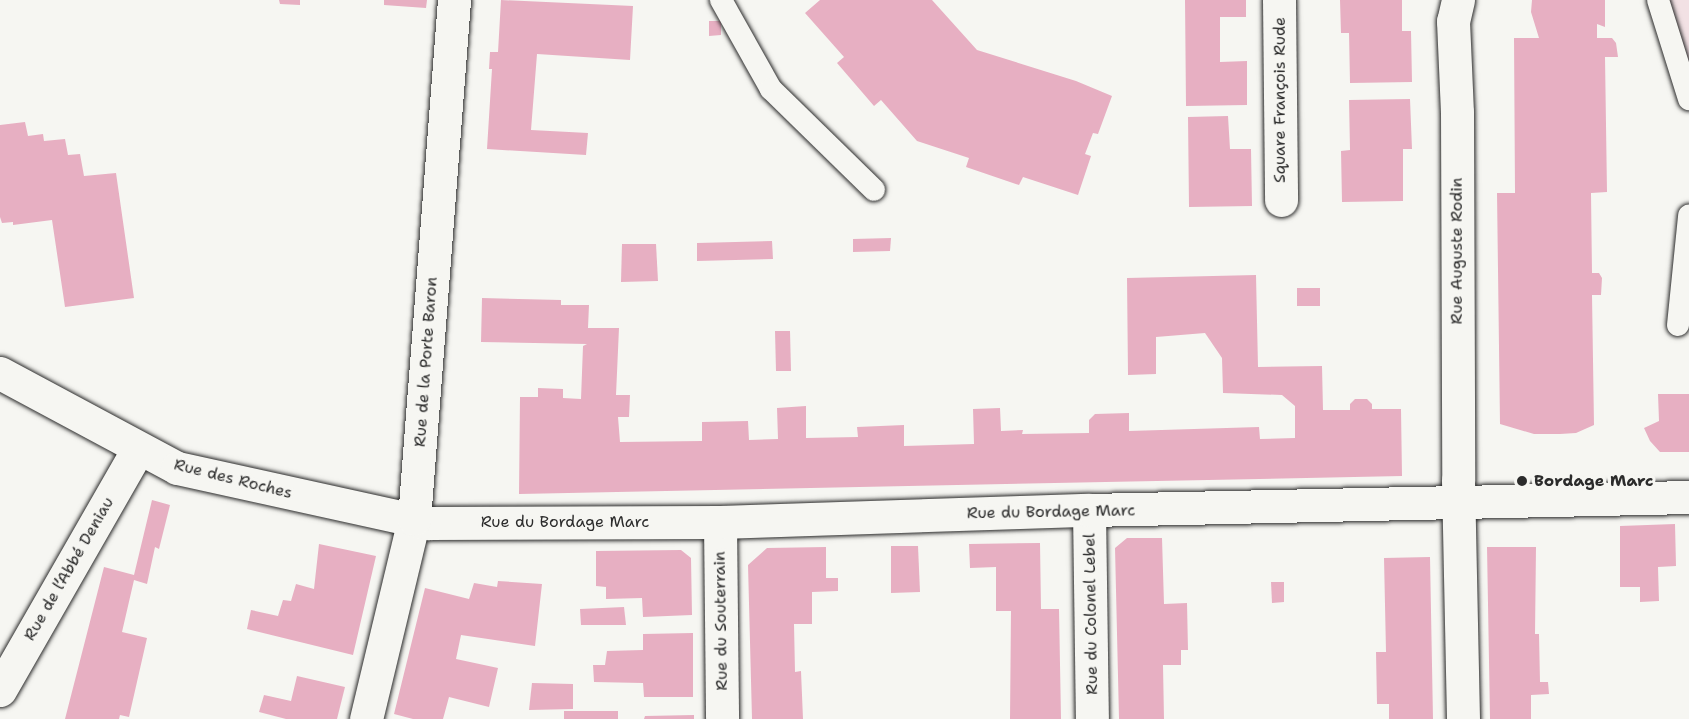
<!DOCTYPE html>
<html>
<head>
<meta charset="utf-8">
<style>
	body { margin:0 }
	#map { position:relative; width:1689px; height:719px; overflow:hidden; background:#f6f6f2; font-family:"Shantell Sans",sans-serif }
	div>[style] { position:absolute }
	.built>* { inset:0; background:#f2e1e4 }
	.building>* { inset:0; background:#e7afc2 }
	.roads { filter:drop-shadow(0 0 2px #2b2b2b) drop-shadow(0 0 2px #2b2b2b) }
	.service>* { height:22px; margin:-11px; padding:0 11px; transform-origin:11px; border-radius:11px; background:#f6f6f2 }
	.minor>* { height:33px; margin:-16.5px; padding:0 16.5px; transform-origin:16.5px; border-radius:16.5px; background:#f6f6f2 }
	.tertiary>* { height:33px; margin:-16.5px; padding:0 16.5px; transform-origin:16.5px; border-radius:16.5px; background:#f6f6f2 }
	.dots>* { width:16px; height:16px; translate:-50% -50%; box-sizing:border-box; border:3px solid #f6f6f2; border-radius:50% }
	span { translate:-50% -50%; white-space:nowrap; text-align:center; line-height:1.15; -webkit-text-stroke:6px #f6f6f2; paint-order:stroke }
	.street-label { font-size:16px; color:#2b2b2b }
	.poi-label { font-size:16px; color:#2b2b2b; font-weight:700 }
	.left { translate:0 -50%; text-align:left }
</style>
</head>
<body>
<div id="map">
	<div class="built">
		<i style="clip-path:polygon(1665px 0,1689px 0,1689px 70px)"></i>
	</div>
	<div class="building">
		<i style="clip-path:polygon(279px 0,300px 0,300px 5px,280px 4px)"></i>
		<i style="clip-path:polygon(384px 0,427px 0,426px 8px,384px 5px)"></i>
		<i style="clip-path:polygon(501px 0,633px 6px,630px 60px,537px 54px,531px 130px,588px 133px,586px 155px,487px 149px,492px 69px,489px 69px,490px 52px,498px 52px)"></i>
		<i style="clip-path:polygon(820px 0,932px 0,977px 50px,1076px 81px,1112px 96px,1098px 134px,1093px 133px,1085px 154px,1091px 156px,1078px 195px,1023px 177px,1019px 185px,966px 167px,969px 158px,917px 141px,881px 100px,874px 106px,837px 63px,844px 57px,805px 13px)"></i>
		<i style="clip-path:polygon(1185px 0,1246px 0,1246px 17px,1220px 17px,1220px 62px,1247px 61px,1247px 105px,1186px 106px)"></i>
		<i style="clip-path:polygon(1340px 0,1402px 0,1402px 31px,1411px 31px,1412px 82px,1350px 83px,1349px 33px,1341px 33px)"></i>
		<i style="clip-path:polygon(1532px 0,1605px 0,1605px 27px,1597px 24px,1597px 38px,1612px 38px,1616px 43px,1618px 57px,1605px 57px,1607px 192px,1591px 193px,1592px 273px,1599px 273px,1602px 278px,1601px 295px,1592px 295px,1594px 425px,1576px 433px,1560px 434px,1534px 434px,1500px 424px,1497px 193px,1515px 193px,1514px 38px,1539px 38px,1531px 12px)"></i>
		<i style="clip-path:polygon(709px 21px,721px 21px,721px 35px,709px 36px)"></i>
		<i style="clip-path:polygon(1410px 99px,1412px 149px,1403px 149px,1403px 201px,1342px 202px,1341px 151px,1350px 150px,1349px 100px)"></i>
		<i style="clip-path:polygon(1228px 116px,1230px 149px,1251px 149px,1252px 206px,1189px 207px,1188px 117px)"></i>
		<i style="clip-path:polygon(25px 122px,28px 136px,43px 134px,44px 141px,65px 139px,68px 155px,80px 154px,84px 176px,116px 173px,134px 298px,65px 307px,52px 220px,13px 225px,13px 222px,2px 223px,0 217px,0 125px)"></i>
		<i style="clip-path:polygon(891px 238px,890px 251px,853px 252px,853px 239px)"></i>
		<i style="clip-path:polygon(772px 241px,773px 259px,697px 261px,697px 243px)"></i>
		<i style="clip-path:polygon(622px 244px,656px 244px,658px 281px,621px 282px)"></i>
		<i style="clip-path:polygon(1256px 275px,1258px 367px,1322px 366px,1323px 410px,1350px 410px,1350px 404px,1355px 399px,1367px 399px,1372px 404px,1372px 409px,1401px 409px,1402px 476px,519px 494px,520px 397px,538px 397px,538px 388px,563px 389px,563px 398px,581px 399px,583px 346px,587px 344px,481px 342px,482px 298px,561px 300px,561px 305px,589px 305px,588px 328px,619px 328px,616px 395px,630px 395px,629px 417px,618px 417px,620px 442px,702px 441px,702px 422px,748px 421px,749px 440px,778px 439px,777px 408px,806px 406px,806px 438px,858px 437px,857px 427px,904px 425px,904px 446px,974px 444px,973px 409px,1000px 408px,1001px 431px,1023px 430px,1022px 434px,1089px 433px,1089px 420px,1095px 414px,1129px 413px,1129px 431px,1259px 427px,1260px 439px,1295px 438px,1295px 406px,1282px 395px,1223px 393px,1222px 358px,1205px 333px,1156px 337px,1156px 374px,1128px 375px,1127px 278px)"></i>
		<i style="clip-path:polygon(1297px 288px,1320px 288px,1320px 306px,1297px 306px)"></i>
		<i style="clip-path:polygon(775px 331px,790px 331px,791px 371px,776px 371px)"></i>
		<i style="clip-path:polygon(1658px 394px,1689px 394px,1689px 452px,1660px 452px,1650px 441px,1644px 428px,1659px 421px)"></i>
		<i style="clip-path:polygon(152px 500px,170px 505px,159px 549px,155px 547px,147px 584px,134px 580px,122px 632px,147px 638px,129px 717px,120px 715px,119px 719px,65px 719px,104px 567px,134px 575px)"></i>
		<i style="clip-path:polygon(1675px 524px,1676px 566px,1658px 567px,1659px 601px,1640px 602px,1640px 587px,1620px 587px,1620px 526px)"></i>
		<i style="clip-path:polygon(1127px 538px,1162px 538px,1164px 604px,1187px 603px,1188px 650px,1181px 650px,1181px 665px,1163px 665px,1164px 719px,1119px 719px,1115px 548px)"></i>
		<i style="clip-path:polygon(1040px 543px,1041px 609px,1059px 609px,1061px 719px,1010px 719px,1011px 611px,996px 611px,996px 567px,970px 568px,969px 544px)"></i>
		<i style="clip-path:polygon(319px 544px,376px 556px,353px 655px,247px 629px,251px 610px,278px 616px,283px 600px,291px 601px,296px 584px,314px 589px)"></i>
		<i style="clip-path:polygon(891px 546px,918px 546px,920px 592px,891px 593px)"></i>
		<i style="clip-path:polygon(826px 547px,826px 578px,838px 578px,838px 591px,812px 592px,812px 624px,794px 624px,795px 672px,801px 671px,803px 719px,752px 719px,748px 565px,767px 548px)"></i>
		<i style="clip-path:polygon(1487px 547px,1536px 547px,1535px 634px,1539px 634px,1540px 682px,1548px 682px,1549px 694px,1531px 695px,1531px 719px,1490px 719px)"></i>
		<i style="clip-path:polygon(681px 550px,691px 558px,692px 615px,643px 617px,642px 598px,606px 599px,606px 587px,596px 586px,596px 551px)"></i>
		<i style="clip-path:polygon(1430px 557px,1433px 719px,1389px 719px,1389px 704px,1377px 704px,1376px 652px,1386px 652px,1384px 558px)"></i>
		<i style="clip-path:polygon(498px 581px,542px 584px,535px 646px,461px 635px,456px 659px,498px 668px,489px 707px,449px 697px,443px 719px,413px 719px,394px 714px,425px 588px,469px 599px,474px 583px,497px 587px)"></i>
		<i style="clip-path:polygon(1271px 582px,1284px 582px,1284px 602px,1272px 603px)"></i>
		<i style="clip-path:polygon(624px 607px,626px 625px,581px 625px,580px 609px)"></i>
		<i style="clip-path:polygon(693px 633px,693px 697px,644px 697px,643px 683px,594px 682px,593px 665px,605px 665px,607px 651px,643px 650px,643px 634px)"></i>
		<i style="clip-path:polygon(297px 676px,345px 687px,337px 719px,286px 719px,259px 712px,264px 695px,291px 701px)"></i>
		<i style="clip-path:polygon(532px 683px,573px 684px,573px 709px,529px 710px)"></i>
		<i style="clip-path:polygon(564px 711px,618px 711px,618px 719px,564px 719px)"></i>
		<i style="clip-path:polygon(694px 715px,694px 719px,644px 719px,645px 716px)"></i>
	</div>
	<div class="roads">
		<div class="service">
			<i style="left:721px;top:0;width:102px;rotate:60.7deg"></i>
			<i style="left:771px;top:89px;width:144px;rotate:44.4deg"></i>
			<i style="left:1658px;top:0;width:104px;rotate:72.6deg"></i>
			<i style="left:1678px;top:325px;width:110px;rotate:-84.2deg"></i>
		</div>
		<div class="minor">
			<i style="left:1279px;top:0;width:200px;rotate:89.4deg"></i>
			<i style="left:1458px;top:0;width:22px;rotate:103deg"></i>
			<i style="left:1453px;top:21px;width:91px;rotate:87.5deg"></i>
			<i style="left:1457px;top:112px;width:368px;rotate:89.8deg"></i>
			<i style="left:1458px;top:480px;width:239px;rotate:88.8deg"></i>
			<i style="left:1089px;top:510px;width:209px;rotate:89.2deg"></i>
			<i style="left:720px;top:522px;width:197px;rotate:89.4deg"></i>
			<i style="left:0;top:690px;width:278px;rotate:-60.2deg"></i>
			<i style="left:366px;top:719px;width:206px;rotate:-76.5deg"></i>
		</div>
		<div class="tertiary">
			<i style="left:0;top:373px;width:201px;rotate:28.2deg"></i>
			<i style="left:177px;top:468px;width:257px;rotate:12.4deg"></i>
			<i style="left:428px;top:523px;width:292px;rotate:-0.2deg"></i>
			<i style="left:720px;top:522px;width:369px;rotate:-1.9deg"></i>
			<i style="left:1089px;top:510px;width:600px;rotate:-1.24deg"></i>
			<i style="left:414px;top:519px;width:521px;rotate:-85.59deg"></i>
		</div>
	</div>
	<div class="dots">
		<i style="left:1522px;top:481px;background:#2b2b2b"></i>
	</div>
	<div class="street-label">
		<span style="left:1280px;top:100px;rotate:-90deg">Square François Rude</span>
		<span style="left:1457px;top:251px;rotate:-90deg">Rue Auguste Rodin</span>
		<span style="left:426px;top:362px;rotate:-86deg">Rue de la Porte Baron</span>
		<span style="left:233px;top:479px;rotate:14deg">Rue des Roches</span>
		<span style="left:1051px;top:512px;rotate:-1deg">Rue du Bordage Marc</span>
		<span style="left:565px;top:522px">Rue du Bordage Marc</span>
		<span style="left:69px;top:569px;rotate:-60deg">Rue de l’Abbé Deniau</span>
		<span style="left:1091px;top:614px;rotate:-91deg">Rue du Colonel Lebel</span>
		<span style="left:721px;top:621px;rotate:-91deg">Rue du Souterrain</span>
	</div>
	<div class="poi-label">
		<span class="left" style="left:1534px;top:481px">Bordage Marc</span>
	</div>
</div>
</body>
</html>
